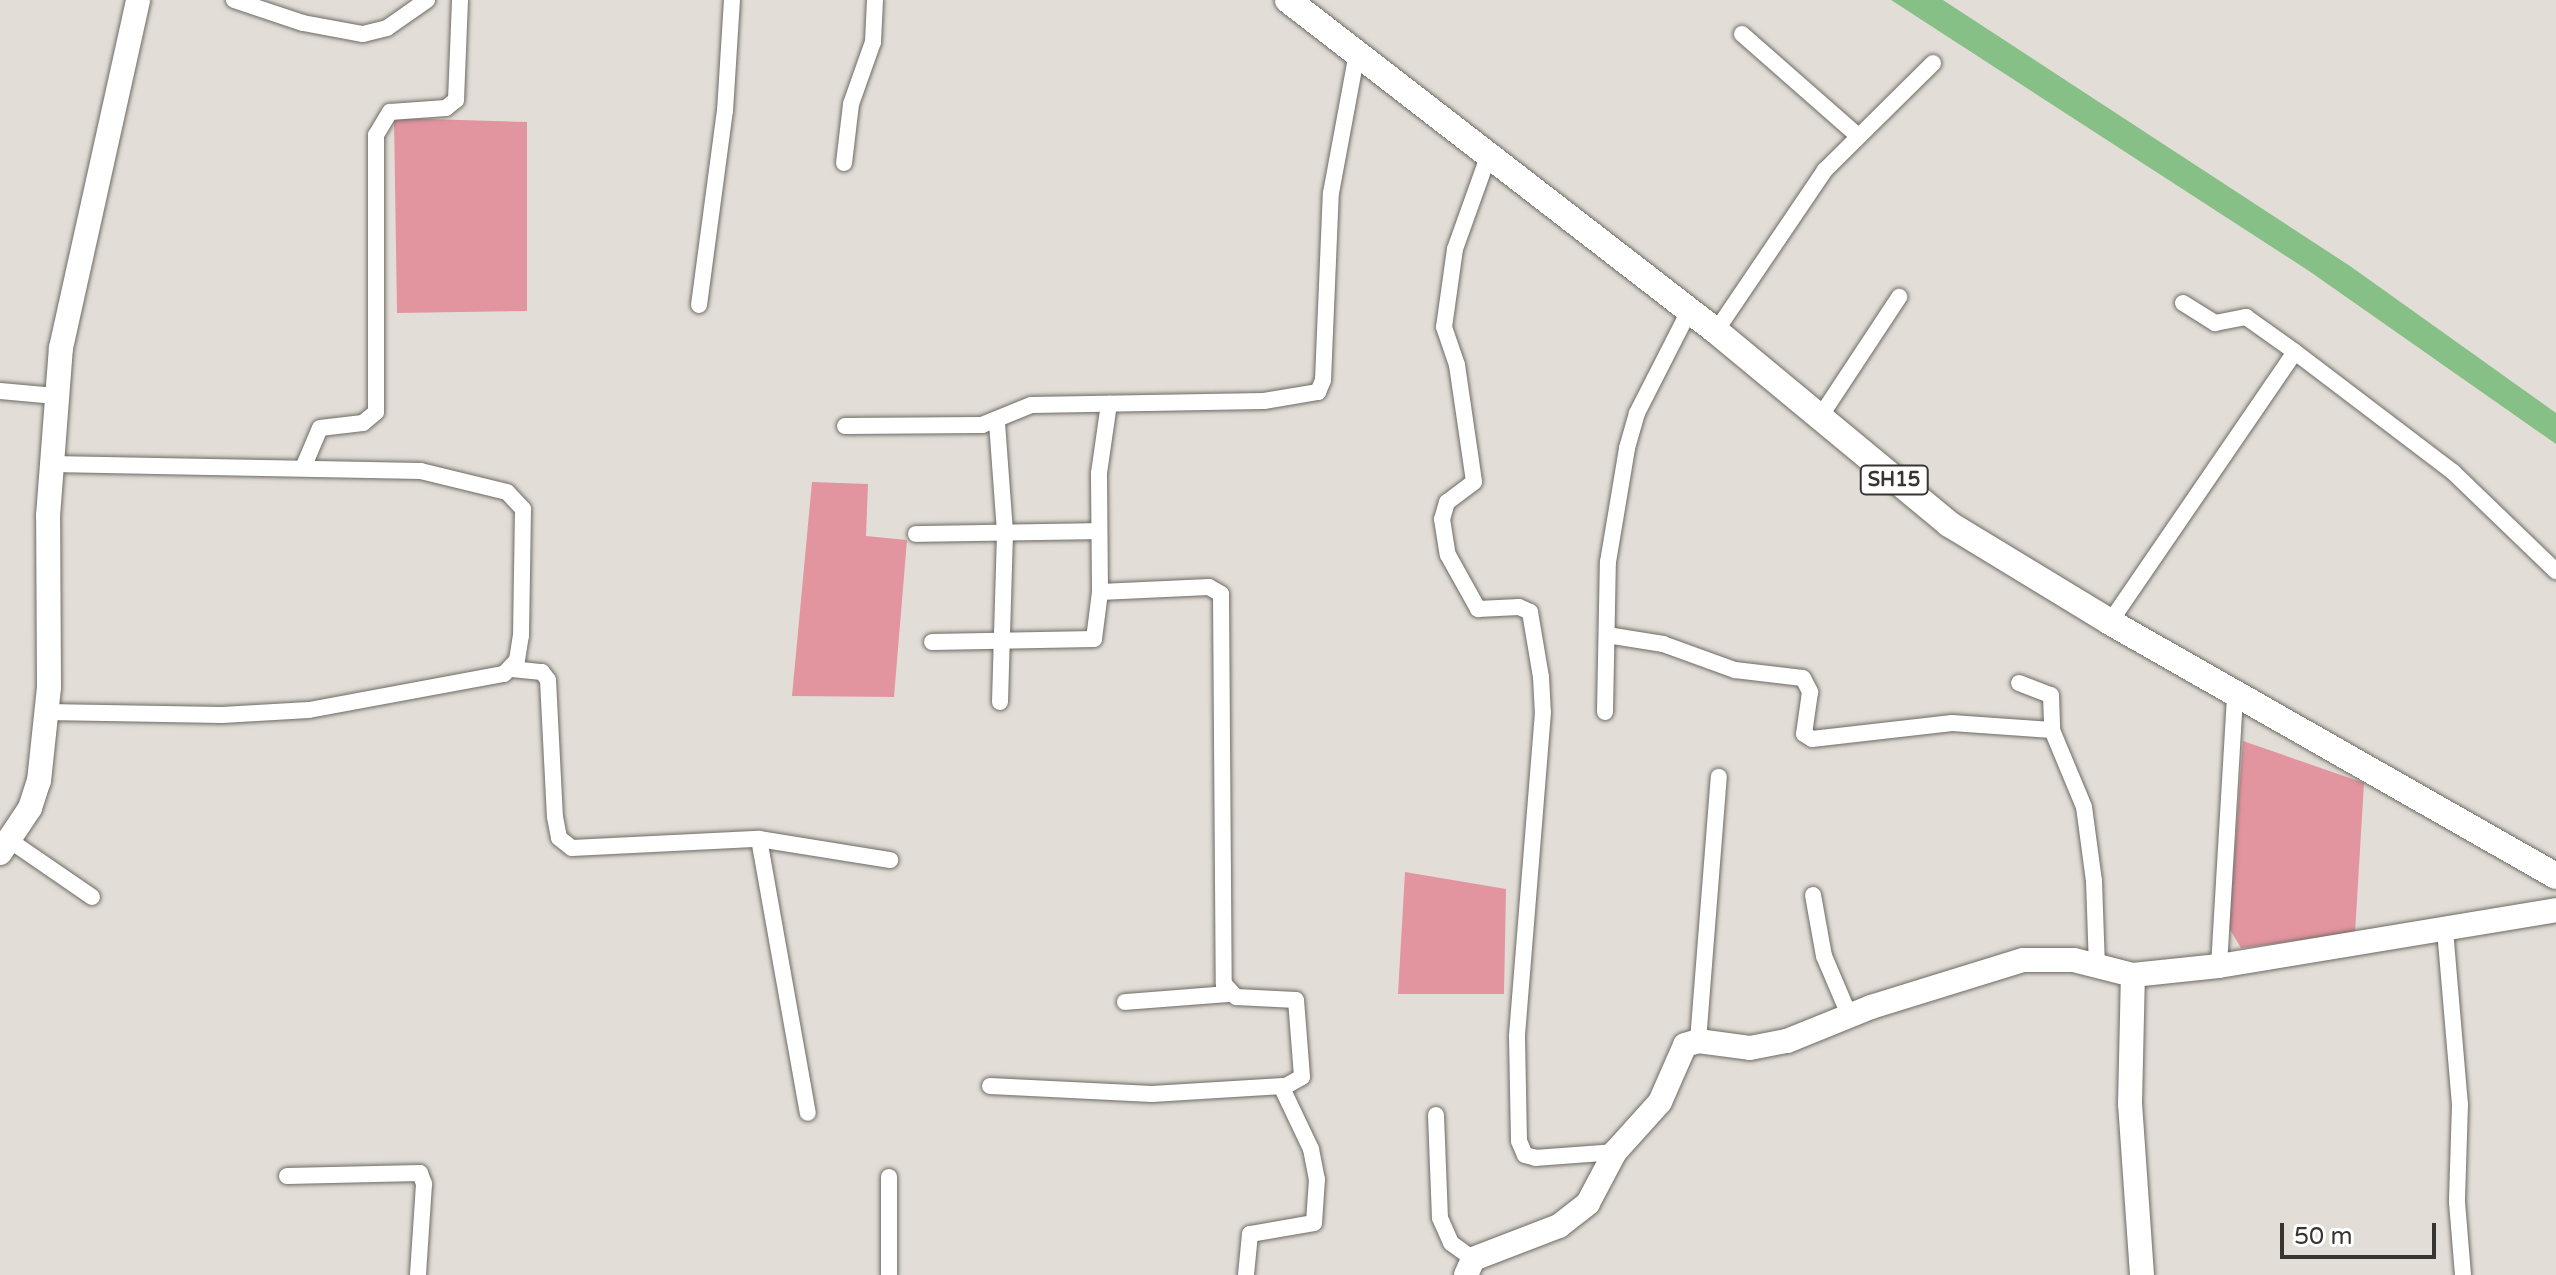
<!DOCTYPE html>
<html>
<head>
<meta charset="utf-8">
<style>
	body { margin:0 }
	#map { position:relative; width:2556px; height:1275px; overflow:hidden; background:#e2ded7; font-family:"Varela Round",sans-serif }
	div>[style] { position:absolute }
	.green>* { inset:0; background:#e2959f }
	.water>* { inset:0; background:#87c087 }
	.roads { filter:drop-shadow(0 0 2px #6e6a64) drop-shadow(0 0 2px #6e6a64) }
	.street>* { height:16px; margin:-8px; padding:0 8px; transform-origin:8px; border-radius:8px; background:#fff }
	.secondary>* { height:24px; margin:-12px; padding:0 12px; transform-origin:12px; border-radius:12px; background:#fff }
	.primary>* { height:26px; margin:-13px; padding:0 13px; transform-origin:13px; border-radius:13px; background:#fff }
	span { translate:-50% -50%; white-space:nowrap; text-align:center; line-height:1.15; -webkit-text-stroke:6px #fff; paint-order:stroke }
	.shield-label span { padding:2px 6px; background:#fff; border:2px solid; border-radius:6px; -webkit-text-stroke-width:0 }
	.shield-label { font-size:20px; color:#373532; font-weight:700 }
	.scale { position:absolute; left:2280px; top:1223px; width:156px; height:36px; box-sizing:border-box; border:4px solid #373532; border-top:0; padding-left:10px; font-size:24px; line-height:28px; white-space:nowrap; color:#373532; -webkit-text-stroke:6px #fff; paint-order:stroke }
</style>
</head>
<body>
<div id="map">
	<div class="green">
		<i style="clip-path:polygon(394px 118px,527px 122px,527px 311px,397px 313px)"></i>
		<i style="clip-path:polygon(812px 482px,868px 484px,866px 536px,907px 540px,894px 697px,792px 696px)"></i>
		<i style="clip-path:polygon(2243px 741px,2364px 783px,2355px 933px,2241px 948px,2229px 928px)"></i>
		<i style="clip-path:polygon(1405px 872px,1506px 889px,1504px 994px,1398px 994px)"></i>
	</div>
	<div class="water">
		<i style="clip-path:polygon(1891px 0,1943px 0,2350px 266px,2556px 413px,2556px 444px,2309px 271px)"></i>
	</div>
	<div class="roads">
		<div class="street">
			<i style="left:234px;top:0;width:73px;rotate:18.4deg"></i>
			<i style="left:303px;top:23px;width:61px;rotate:10.4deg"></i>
			<i style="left:363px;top:34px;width:25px;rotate:-14deg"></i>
			<i style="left:387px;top:28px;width:49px;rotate:-35deg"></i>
			<i style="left:1742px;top:34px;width:153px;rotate:41.3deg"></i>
			<i style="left:1489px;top:154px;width:101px;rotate:109.7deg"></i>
			<i style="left:1455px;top:249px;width:79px;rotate:98deg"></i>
			<i style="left:1444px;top:327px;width:40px;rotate:71.1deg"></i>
			<i style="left:1457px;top:365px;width:118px;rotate:81.7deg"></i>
			<i style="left:1474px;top:482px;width:34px;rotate:143deg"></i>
			<i style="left:1447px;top:502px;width:18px;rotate:106deg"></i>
			<i style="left:1442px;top:519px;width:36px;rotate:81deg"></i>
			<i style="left:1448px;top:555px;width:62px;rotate:60.9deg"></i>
			<i style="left:1478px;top:609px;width:41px;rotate:-2.8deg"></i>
			<i style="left:1519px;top:607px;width:12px;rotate:24deg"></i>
			<i style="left:1530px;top:612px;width:66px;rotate:80.4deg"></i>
			<i style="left:1541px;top:677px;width:35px;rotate:87deg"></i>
			<i style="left:1543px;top:712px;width:326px;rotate:94.6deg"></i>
			<i style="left:1517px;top:1037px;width:104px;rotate:88.9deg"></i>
			<i style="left:1519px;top:1141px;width:15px;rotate:67deg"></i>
			<i style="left:1525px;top:1155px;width:11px;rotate:15deg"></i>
			<i style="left:1536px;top:1158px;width:79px;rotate:-4.3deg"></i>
			<i style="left:844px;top:163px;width:59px;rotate:-83.2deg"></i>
			<i style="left:851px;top:104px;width:66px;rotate:-70.5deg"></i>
			<i style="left:873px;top:42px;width:42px;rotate:-87.3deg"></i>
			<i style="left:2183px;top:303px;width:38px;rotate:32deg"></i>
			<i style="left:2215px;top:323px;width:32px;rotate:-11deg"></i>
			<i style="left:2246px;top:317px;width:60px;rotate:35.5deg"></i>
			<i style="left:699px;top:305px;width:196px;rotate:-82.4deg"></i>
			<i style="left:725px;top:111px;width:111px;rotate:-86.4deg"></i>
			<i style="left:1716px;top:331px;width:194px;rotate:-55.9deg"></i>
			<i style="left:1825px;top:170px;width:152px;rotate:-44.7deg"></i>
			<i style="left:0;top:391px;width:56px;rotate:5.1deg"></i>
			<i style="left:1820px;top:417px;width:144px;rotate:-56.6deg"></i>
			<i style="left:997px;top:423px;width:110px;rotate:85.8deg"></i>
			<i style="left:1005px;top:533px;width:169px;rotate:91.7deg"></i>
			<i style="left:845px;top:426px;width:137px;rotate:-0.4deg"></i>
			<i style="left:982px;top:425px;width:53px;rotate:-22.2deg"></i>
			<i style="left:1031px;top:405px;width:233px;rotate:-1deg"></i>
			<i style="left:1264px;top:401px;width:55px;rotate:-9.5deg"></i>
			<i style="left:1318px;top:392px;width:13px;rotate:-67deg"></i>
			<i style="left:1323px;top:380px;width:187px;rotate:-87.6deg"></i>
			<i style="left:1331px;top:193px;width:142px;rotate:-79.5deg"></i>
			<i style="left:303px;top:468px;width:43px;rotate:-67deg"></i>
			<i style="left:320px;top:428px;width:43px;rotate:-6.6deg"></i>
			<i style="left:363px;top:423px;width:17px;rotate:-40deg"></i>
			<i style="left:376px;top:412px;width:277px;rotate:-90deg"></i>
			<i style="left:376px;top:135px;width:27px;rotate:-59deg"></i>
			<i style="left:390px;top:112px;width:56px;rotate:-4.1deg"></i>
			<i style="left:446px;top:108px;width:13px;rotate:-39deg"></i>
			<i style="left:456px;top:100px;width:100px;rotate:-87.7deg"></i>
			<i style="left:916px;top:534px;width:181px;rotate:-0.9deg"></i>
			<i style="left:1100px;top:592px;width:109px;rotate:-2.6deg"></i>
			<i style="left:1209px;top:587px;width:14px;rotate:30deg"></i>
			<i style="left:1221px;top:594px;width:390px;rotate:89.6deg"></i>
			<i style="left:1224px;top:984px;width:18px;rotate:47deg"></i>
			<i style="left:1236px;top:997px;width:60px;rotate:2.9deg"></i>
			<i style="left:1296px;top:1000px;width:77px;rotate:85.5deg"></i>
			<i style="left:1302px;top:1077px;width:23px;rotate:151deg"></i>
			<i style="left:1282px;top:1088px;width:68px;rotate:64.6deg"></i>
			<i style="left:1311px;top:1149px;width:31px;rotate:79deg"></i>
			<i style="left:1317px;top:1179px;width:44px;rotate:93.9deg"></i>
			<i style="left:1314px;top:1223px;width:65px;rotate:170.2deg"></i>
			<i style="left:1250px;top:1234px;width:41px;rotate:95.6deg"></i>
			<i style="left:2110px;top:622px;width:327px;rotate:-55.6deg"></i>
			<i style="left:2295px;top:352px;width:198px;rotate:37.2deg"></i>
			<i style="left:2453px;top:472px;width:143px;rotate:43.9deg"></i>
			<i style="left:1607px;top:635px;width:57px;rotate:9.1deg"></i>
			<i style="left:1663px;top:644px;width:77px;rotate:19.9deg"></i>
			<i style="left:1735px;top:670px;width:68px;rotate:6.7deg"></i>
			<i style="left:1803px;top:678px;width:16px;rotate:63deg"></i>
			<i style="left:1810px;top:692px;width:42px;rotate:98.1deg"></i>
			<i style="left:1804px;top:734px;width:9px;rotate:32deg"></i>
			<i style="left:1812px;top:739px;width:141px;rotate:-6.5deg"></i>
			<i style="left:1952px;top:723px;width:100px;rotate:4deg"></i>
			<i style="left:932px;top:642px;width:162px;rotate:-1.1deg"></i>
			<i style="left:1094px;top:639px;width:47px;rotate:-82.7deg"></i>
			<i style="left:1100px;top:592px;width:119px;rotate:-90.5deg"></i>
			<i style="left:1099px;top:473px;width:70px;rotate:-81.8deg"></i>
			<i style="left:512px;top:669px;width:30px;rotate:6deg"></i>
			<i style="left:542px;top:672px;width:10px;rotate:53deg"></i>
			<i style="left:548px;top:680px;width:137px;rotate:87.1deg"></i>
			<i style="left:555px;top:817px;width:21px;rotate:79deg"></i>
			<i style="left:559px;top:838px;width:16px;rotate:38deg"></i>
			<i style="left:572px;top:848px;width:187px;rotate:-2.8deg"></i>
			<i style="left:759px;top:839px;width:133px;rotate:9.1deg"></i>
			<i style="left:2019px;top:683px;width:34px;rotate:21deg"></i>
			<i style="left:2051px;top:695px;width:35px;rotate:88deg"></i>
			<i style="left:2052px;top:730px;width:83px;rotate:67.4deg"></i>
			<i style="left:2084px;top:807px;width:75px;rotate:82.3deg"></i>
			<i style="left:2094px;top:881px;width:84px;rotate:88deg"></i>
			<i style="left:46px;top:712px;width:176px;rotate:1deg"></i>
			<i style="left:222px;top:715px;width:87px;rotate:-3.3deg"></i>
			<i style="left:309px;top:710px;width:198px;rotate:-10.5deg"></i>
			<i style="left:504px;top:674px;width:19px;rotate:-47deg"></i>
			<i style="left:517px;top:660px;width:24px;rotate:-81deg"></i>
			<i style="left:521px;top:636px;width:127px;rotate:-89.1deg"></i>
			<i style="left:523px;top:509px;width:23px;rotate:-133deg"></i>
			<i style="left:507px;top:492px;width:89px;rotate:-166.3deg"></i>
			<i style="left:421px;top:471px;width:370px;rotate:-178.9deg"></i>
			<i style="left:1605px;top:712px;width:150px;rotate:-88.9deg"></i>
			<i style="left:1608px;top:562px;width:116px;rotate:-80.5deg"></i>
			<i style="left:1627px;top:448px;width:36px;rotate:-74deg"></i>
			<i style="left:1637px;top:413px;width:114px;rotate:-63deg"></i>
			<i style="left:759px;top:839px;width:278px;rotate:79.9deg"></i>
			<i style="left:12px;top:842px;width:97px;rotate:34.5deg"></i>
			<i style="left:1813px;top:895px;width:62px;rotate:79.8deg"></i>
			<i style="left:1824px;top:956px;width:64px;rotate:67deg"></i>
			<i style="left:2445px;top:930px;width:175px;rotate:85.1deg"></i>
			<i style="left:2460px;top:1104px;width:98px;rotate:91.8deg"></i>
			<i style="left:2457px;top:1202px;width:73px;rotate:85.3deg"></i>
			<i style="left:2219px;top:966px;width:272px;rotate:-86.6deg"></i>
			<i style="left:1125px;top:1002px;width:105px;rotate:-4.4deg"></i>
			<i style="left:1698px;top:1041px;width:265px;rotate:-85.5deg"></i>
			<i style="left:990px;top:1086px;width:162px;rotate:2.8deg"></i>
			<i style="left:1152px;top:1094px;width:131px;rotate:-3.5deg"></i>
			<i style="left:1436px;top:1115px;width:103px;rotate:87.8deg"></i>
			<i style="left:1440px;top:1218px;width:27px;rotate:66deg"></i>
			<i style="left:1451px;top:1243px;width:27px;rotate:36deg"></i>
			<i style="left:287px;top:1176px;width:133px;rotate:-1.3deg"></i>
			<i style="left:420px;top:1173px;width:12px;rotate:70deg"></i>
			<i style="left:424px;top:1184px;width:91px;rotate:93.8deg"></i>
			<i style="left:889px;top:1275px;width:98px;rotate:-90deg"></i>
		</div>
		<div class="secondary">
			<i style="left:0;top:853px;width:54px;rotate:-56.3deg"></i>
			<i style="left:30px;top:808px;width:28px;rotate:-72deg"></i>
			<i style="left:39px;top:781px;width:95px;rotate:-83.9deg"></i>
			<i style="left:49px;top:687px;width:171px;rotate:-90.3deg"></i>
			<i style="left:48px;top:516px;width:169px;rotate:-85.6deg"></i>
			<i style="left:61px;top:348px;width:356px;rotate:-77.5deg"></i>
			<i style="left:1466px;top:1275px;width:17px;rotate:-66deg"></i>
			<i style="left:1473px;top:1259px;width:92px;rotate:-21deg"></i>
			<i style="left:1559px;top:1226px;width:37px;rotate:-38deg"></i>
			<i style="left:1588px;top:1203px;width:58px;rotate:-62.1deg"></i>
			<i style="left:1615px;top:1152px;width:67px;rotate:-48deg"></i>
			<i style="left:1660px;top:1102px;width:62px;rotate:-66.3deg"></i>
			<i style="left:1685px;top:1045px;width:14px;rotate:-17deg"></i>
			<i style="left:1698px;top:1041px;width:52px;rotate:7.7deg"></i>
			<i style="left:1750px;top:1048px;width:38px;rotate:-11deg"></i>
			<i style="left:1787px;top:1041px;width:91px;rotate:-22deg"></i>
			<i style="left:1871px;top:1007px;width:159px;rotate:-17.2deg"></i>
			<i style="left:2023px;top:960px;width:51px"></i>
			<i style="left:2074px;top:960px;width:61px;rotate:14.3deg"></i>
			<i style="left:2142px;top:1275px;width:171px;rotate:-94deg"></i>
			<i style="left:2130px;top:1104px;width:129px;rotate:-88.7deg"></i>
			<i style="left:2133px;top:975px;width:86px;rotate:-6deg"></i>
			<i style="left:2219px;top:966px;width:342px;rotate:-9.4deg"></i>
		</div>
		<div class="primary">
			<i style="left:1288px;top:0;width:541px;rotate:37.72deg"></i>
			<i style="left:1716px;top:331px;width:303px;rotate:39.6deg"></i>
			<i style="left:1949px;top:524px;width:188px;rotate:31.3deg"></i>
			<i style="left:2110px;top:622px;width:513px;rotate:29.66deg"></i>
		</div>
	</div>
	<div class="shield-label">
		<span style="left:1894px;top:480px">SH15</span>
	</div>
	<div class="scale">50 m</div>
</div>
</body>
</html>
